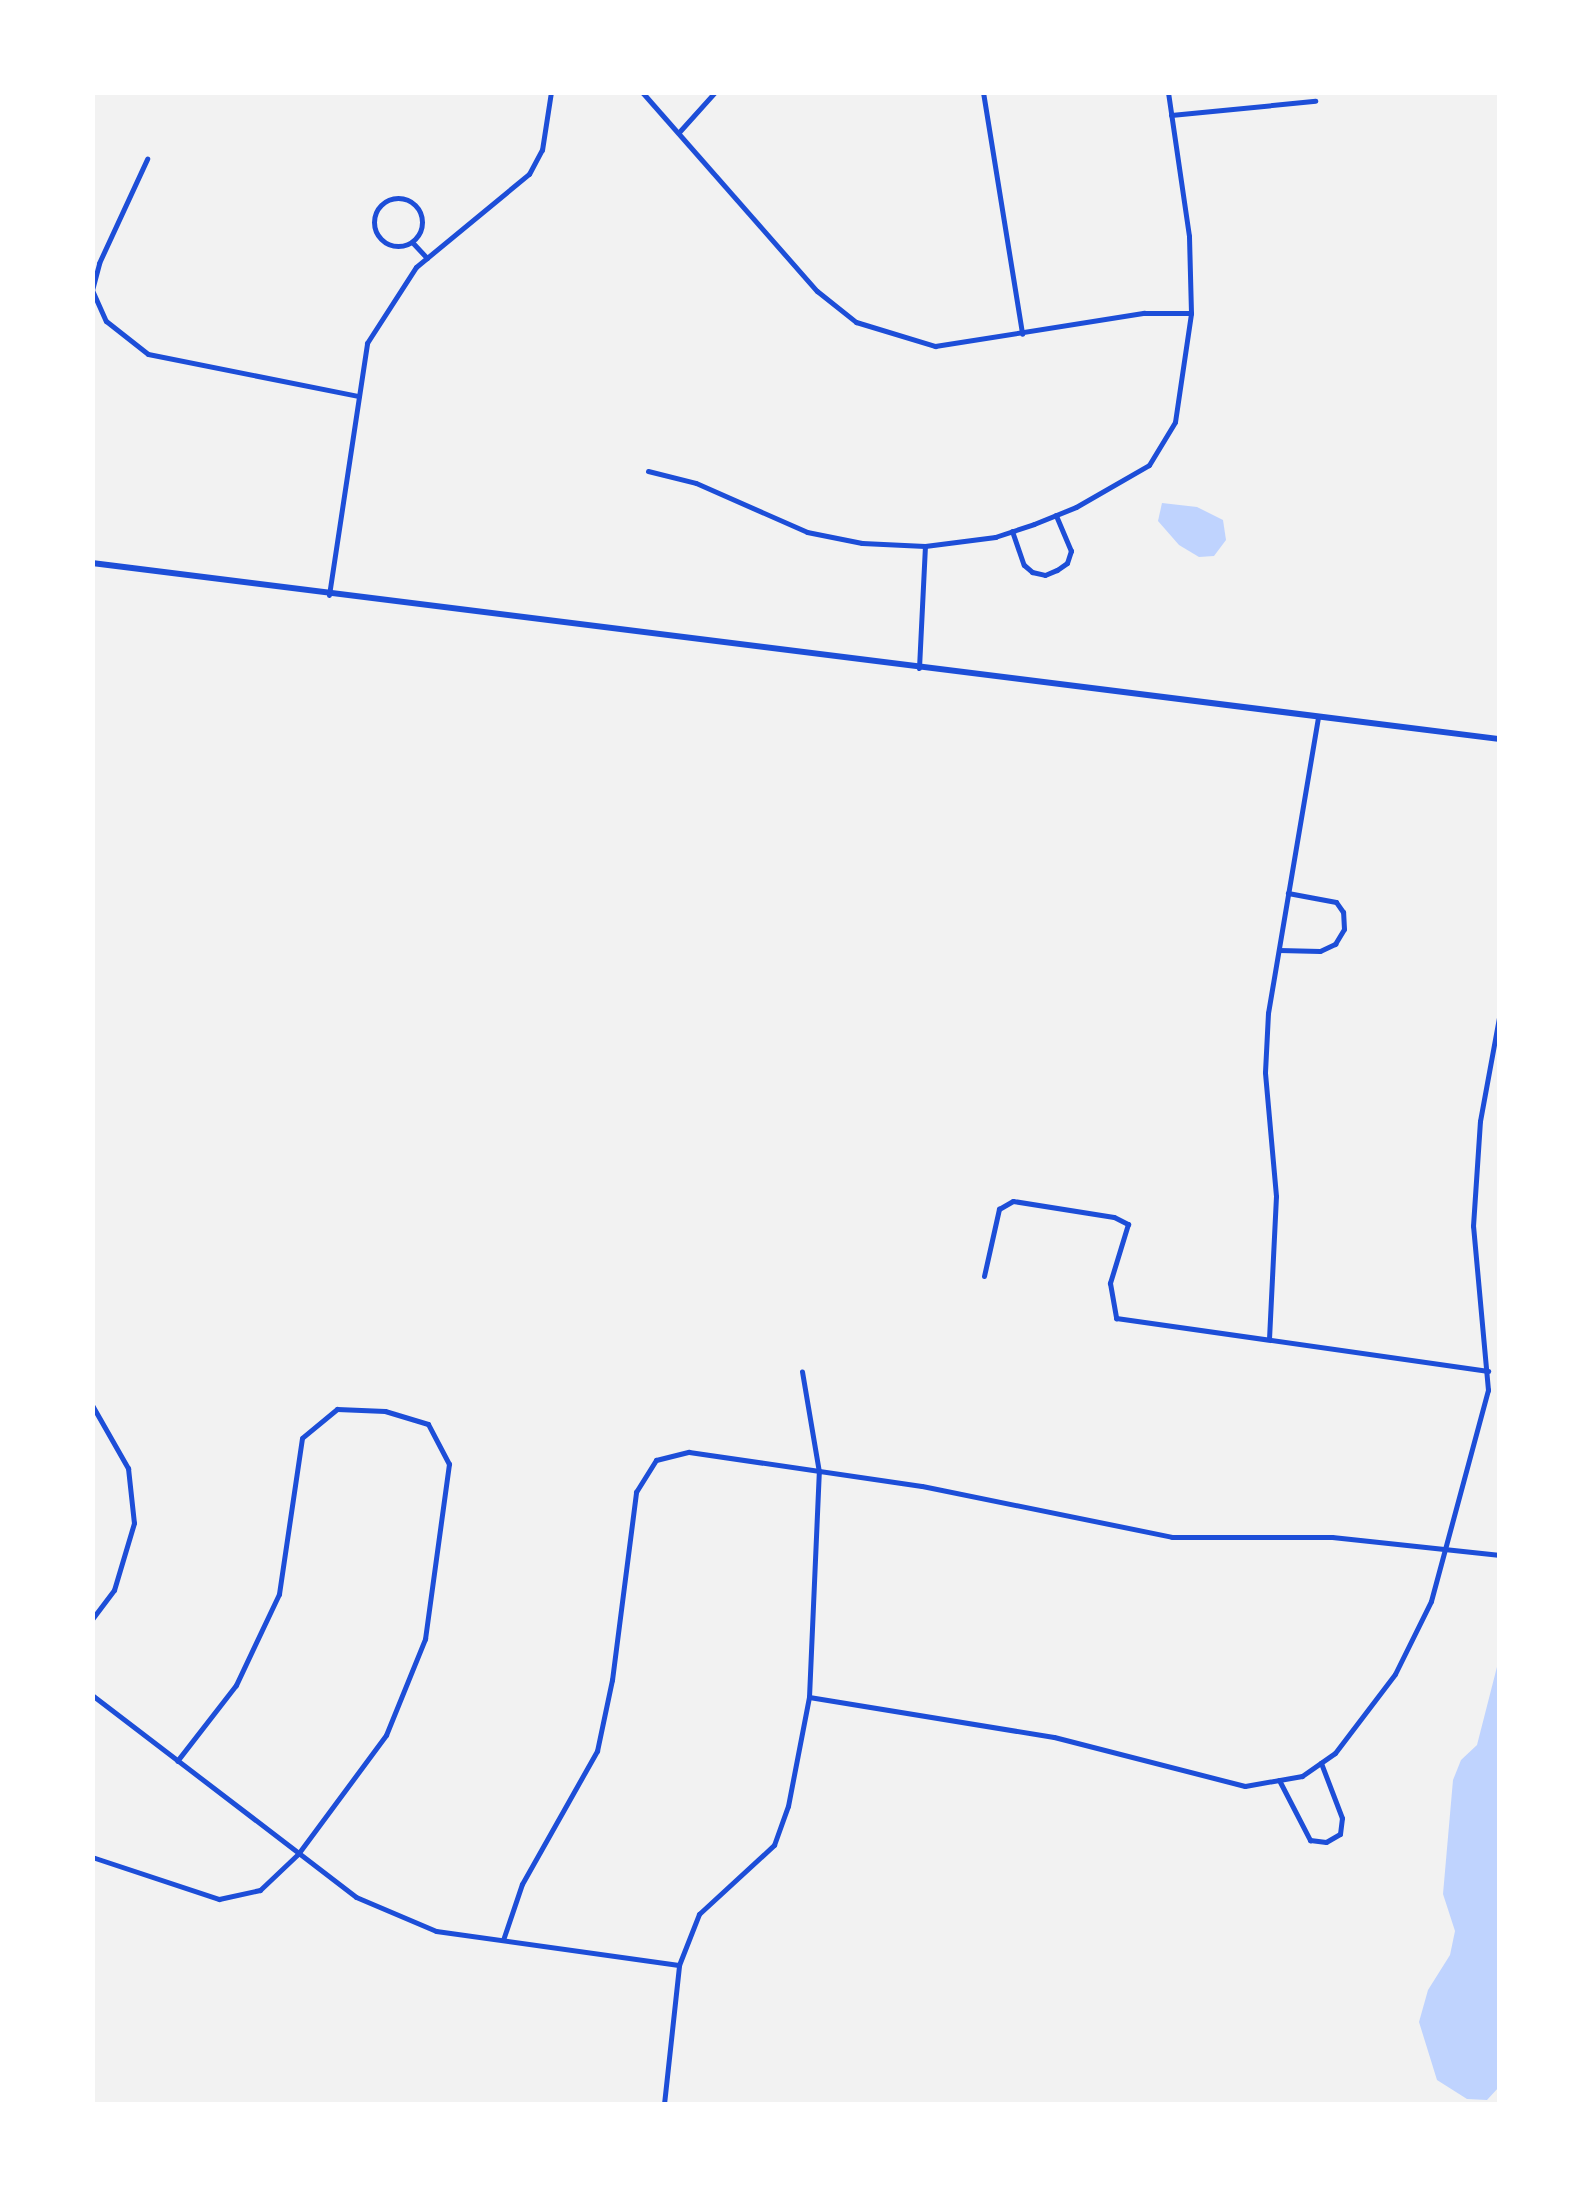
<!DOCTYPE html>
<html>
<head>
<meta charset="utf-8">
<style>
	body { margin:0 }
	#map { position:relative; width:1592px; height:2197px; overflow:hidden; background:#f2f2f2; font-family:"Fira Sans Condensed",sans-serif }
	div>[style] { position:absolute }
	.water>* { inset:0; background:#bfd3fe }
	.minor>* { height:5px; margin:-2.5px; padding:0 2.5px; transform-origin:2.5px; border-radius:2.5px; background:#1d4ed8 }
	.minor>.ring { margin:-2.5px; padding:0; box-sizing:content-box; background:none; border:5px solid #1d4ed8; border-radius:50% }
	.tertiary>* { height:6px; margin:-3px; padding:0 3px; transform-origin:3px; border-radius:3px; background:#1d4ed8 }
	span { translate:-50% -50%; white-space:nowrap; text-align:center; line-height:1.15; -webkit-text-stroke:9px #fff; paint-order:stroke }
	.frame { position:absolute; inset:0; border:95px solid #fff; pointer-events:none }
</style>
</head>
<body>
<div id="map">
	<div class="water">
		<i style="clip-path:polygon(1162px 503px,1197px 507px,1223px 520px,1226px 540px,1214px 556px,1199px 557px,1179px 545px,1158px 521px)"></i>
		<i style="clip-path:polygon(1499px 1659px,1499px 2087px,1487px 2100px,1467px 2099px,1437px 2080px,1419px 2022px,1428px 1990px,1450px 1955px,1455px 1931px,1443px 1894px,1453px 1780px,1461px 1760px,1477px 1745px)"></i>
	</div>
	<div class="minor">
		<i style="left:642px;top:92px;width:265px;rotate:48.7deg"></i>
		<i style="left:817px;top:291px;width:50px;rotate:38.5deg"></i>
		<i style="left:856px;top:322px;width:83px;rotate:16.9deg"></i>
		<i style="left:935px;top:346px;width:212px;rotate:-9deg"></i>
		<i style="left:1144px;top:313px;width:47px"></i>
		<i style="left:983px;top:92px;width:245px;rotate:80.8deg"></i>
		<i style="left:1171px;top:115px;width:145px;rotate:-5.6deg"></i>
		<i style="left:680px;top:131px;width:52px;rotate:-48.1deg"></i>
		<i class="ring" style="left:374px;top:198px;width:43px;height:43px"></i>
		<i style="left:412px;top:242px;width:22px;rotate:47deg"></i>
		<i style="left:92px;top:290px;width:34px;rotate:66deg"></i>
		<i style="left:106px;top:321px;width:53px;rotate:38.2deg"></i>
		<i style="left:148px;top:354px;width:215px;rotate:11.3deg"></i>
		<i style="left:92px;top:290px;width:28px;rotate:-75deg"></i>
		<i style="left:99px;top:263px;width:115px;rotate:-65.2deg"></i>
		<i style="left:648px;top:471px;width:49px;rotate:14deg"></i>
		<i style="left:696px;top:483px;width:121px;rotate:23.8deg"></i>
		<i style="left:807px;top:532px;width:56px;rotate:11.3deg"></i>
		<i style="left:862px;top:543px;width:63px;rotate:2.7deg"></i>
		<i style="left:925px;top:546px;width:71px;rotate:-7.3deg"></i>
		<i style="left:995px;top:537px;width:41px;rotate:-18.4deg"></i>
		<i style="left:1034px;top:524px;width:45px;rotate:-22deg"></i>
		<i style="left:1076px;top:507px;width:84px;rotate:-29.9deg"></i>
		<i style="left:1149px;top:465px;width:50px;rotate:-58.8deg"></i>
		<i style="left:1175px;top:422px;width:110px;rotate:-81.6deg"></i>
		<i style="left:1191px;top:313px;width:77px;rotate:-91.5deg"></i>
		<i style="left:1189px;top:236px;width:146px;rotate:-98.3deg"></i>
		<i style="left:1012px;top:531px;width:36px;rotate:71deg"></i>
		<i style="left:1024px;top:565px;width:11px;rotate:41deg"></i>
		<i style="left:1032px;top:572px;width:13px;rotate:13deg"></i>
		<i style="left:1045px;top:575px;width:13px;rotate:-23deg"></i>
		<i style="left:1057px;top:570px;width:12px;rotate:-35deg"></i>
		<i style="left:1067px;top:563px;width:13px;rotate:-72deg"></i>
		<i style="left:1071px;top:551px;width:39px;rotate:-113deg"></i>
		<i style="left:329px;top:595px;width:255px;rotate:-81.4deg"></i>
		<i style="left:367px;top:343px;width:90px;rotate:-57.2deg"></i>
		<i style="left:416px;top:267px;width:146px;rotate:-39.5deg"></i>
		<i style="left:529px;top:174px;width:27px;rotate:-62deg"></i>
		<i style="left:542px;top:150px;width:59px;rotate:-81.2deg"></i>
		<i style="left:919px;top:668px;width:122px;rotate:-87.2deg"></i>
		<i style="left:1279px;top:950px;width:41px;rotate:1.4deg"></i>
		<i style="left:1320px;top:951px;width:17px;rotate:-25deg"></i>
		<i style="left:1335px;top:944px;width:17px;rotate:-59deg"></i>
		<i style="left:1344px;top:929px;width:17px;rotate:-93deg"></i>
		<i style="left:1343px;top:912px;width:12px;rotate:-125deg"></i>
		<i style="left:1336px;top:902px;width:49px;rotate:-169.4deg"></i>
		<i style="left:984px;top:1276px;width:69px;rotate:-77.4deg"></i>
		<i style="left:999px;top:1209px;width:16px;rotate:-30deg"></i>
		<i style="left:1013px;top:1201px;width:102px;rotate:9deg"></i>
		<i style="left:1114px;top:1217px;width:16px;rotate:27deg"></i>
		<i style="left:1128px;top:1224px;width:62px;rotate:107deg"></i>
		<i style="left:1110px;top:1283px;width:36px;rotate:80deg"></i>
		<i style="left:1116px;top:1318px;width:376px;rotate:8.1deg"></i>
		<i style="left:1269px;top:1339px;width:143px;rotate:-87.2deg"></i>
		<i style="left:1276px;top:1196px;width:124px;rotate:-95.1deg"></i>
		<i style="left:1265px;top:1072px;width:59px;rotate:-87.1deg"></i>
		<i style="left:1268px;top:1013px;width:300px;rotate:-80.4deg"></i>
		<i style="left:92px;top:1405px;width:73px;rotate:60.3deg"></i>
		<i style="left:128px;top:1468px;width:55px;rotate:83.8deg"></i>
		<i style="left:134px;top:1523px;width:70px;rotate:106.6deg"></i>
		<i style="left:114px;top:1590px;width:36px;rotate:127deg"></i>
		<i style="left:92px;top:1695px;width:332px;rotate:37.4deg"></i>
		<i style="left:356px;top:1897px;width:87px;rotate:23deg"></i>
		<i style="left:436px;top:1931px;width:245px;rotate:8deg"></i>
		<i style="left:809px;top:1697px;width:248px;rotate:9.3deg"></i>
		<i style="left:1054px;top:1737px;width:197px;rotate:14.4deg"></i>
		<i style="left:1245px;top:1786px;width:58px;rotate:-10deg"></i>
		<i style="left:1302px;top:1776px;width:40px;rotate:-34.9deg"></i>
		<i style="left:1335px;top:1753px;width:99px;rotate:-52.8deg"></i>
		<i style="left:1395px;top:1674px;width:81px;rotate:-63.7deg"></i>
		<i style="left:1431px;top:1601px;width:219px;rotate:-74.9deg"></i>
		<i style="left:1488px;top:1390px;width:165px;rotate:-95.2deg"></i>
		<i style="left:1473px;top:1226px;width:105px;rotate:-86.2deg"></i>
		<i style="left:1480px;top:1121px;width:111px;rotate:-79.6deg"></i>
		<i style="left:1279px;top:1780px;width:68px;rotate:62.7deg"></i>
		<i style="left:1310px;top:1840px;width:16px;rotate:7deg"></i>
		<i style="left:1326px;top:1842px;width:16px;rotate:-30deg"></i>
		<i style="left:1340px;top:1834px;width:16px;rotate:-83deg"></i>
		<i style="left:1342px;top:1818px;width:59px;rotate:-110.9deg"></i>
		<i style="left:92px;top:1857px;width:134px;rotate:18.3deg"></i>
		<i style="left:219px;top:1899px;width:42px;rotate:-12.4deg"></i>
		<i style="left:260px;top:1890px;width:52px;rotate:-43.5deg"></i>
		<i style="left:298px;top:1854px;width:148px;rotate:-53.5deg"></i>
		<i style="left:386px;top:1735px;width:104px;rotate:-67.9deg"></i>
		<i style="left:425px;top:1639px;width:177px;rotate:-82.2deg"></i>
		<i style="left:449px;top:1464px;width:45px;rotate:-117.7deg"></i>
		<i style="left:428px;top:1424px;width:45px;rotate:-163.2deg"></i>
		<i style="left:385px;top:1411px;width:48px;rotate:-177.6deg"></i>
		<i style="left:337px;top:1409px;width:45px;rotate:140.4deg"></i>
		<i style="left:302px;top:1438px;width:158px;rotate:98.4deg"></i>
		<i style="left:279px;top:1594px;width:101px;rotate:115.3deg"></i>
		<i style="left:236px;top:1685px;width:96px;rotate:127.8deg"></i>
		<i style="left:503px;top:1940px;width:59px;rotate:-71.3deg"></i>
		<i style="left:522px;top:1884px;width:153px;rotate:-60.6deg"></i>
		<i style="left:597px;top:1751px;width:73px;rotate:-78.1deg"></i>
		<i style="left:612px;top:1680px;width:190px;rotate:-82.7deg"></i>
		<i style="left:636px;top:1492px;width:38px;rotate:-58deg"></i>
		<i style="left:656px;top:1460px;width:34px;rotate:-14deg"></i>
		<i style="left:689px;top:1452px;width:235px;rotate:8.3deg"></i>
		<i style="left:922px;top:1486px;width:255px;rotate:11.5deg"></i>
		<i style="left:1172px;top:1537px;width:160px"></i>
		<i style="left:1332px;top:1537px;width:169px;rotate:6.1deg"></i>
		<i style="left:664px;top:2104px;width:140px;rotate:-83.8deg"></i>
		<i style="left:679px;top:1965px;width:55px;rotate:-68.6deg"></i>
		<i style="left:699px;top:1914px;width:102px;rotate:-42.6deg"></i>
		<i style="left:774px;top:1845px;width:41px;rotate:-70.3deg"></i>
		<i style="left:788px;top:1806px;width:111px;rotate:-79.1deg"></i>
		<i style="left:809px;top:1697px;width:225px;rotate:-87.5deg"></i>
		<i style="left:819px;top:1472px;width:102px;rotate:-99.6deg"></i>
	</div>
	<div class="tertiary">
		<i style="left:92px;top:563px;width:1419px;rotate:7.13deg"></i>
	</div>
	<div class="frame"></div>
</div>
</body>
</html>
